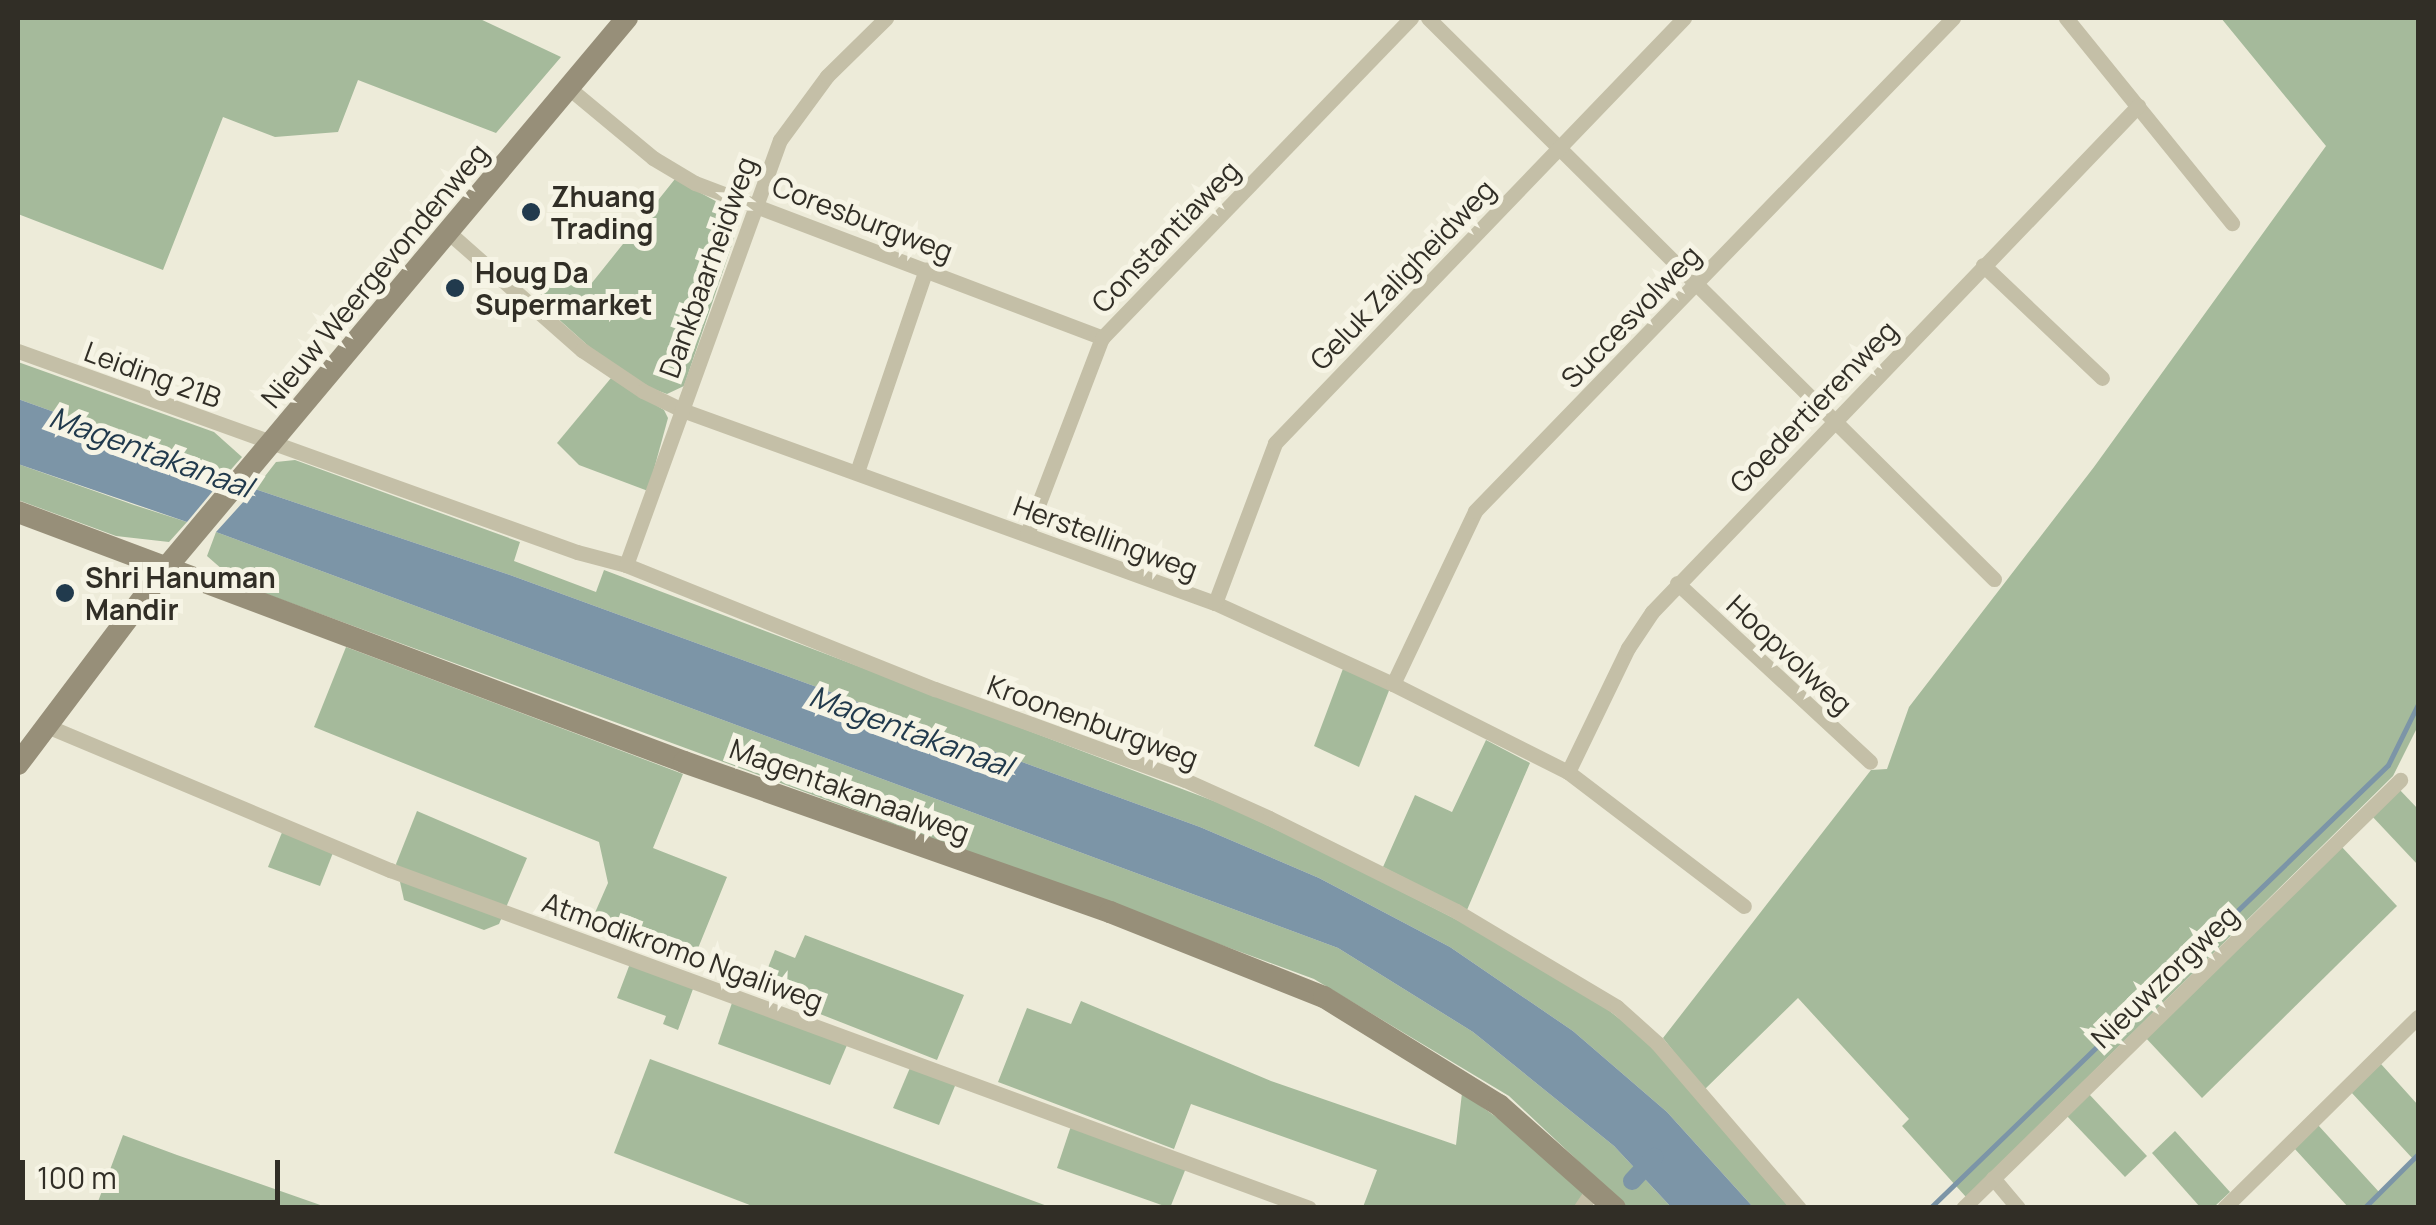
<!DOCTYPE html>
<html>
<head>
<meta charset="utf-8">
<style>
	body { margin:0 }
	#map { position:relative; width:2436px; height:1225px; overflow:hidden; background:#edebd9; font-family:Manrope,sans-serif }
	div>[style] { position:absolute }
	.green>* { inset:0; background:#a5ba9b }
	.water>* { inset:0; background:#7c95a7 }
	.stream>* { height:5px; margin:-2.5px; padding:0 2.5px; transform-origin:2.5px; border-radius:2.5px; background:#7c95a7 }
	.canal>* { height:18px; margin:-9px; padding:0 9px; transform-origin:9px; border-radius:9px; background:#7c95a7 }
	.street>* { height:15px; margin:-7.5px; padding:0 7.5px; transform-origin:7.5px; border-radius:7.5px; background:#c4bfa7 }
	.secondary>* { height:22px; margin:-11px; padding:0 11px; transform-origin:11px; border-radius:11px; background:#978f79 }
	.dots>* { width:28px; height:28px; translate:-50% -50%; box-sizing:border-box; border:5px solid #f6f4e5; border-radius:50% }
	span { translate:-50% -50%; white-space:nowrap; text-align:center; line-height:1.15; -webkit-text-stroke:10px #f6f4e5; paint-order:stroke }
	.poi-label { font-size:28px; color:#312e26; font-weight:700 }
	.left { translate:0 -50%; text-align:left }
	.street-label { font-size:28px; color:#312e26 }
	.water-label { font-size:30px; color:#213a4d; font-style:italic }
	.frame { position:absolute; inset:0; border:20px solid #312e26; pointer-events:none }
	.scale { position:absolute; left:20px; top:1160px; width:260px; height:45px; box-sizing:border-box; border:5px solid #312e26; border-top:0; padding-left:12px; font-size:30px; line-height:35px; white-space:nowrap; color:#312e26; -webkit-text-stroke:8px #f6f4e5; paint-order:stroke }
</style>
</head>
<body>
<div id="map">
	<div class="green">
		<i style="clip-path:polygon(18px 18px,478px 18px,561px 57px,496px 133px,358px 80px,338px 132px,275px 137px,223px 117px,163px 270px,18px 214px)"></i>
		<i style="clip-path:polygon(2221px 18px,2418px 18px,2418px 726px,2393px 776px,1966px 1197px,1902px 1126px,1909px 1119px,1798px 998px,1704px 1090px,1663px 1038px,1871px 770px,1887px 769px,1909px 707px,2094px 467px,2326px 146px)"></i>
		<i style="clip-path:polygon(675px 179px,732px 210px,740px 221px,684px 386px,667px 394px,645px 386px,594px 351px,535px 298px,566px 262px,591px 284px)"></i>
		<i style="clip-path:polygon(18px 362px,214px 432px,242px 457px,227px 474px,18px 399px)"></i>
		<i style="clip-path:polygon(611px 378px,664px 410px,668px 418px,648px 491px,579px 465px,557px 443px)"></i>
		<i style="clip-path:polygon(295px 460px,520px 542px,514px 561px,596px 592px,604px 570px,1227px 806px,1332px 856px,1465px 924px,1602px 1005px,1645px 1039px,1789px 1207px,1753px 1207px,1667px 1112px,1573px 1031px,1450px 947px,1319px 878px,1200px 827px,510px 575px,255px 489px,276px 462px)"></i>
		<i style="clip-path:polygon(18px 464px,134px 505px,187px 522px,169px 542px,116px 536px,18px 500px)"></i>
		<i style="clip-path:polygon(216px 532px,1338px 948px,1473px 1032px,1614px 1146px,1671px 1207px,1627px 1207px,1509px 1096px,1314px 979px,239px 584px,207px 556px)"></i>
		<i style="clip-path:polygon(346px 647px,683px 774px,653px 848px,727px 877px,692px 963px,590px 924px,608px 883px,599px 842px,314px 727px)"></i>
		<i style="clip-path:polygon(1344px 666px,1390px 688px,1359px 767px,1314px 746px)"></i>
		<i style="clip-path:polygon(1486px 740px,1530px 763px,1467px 910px,1383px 867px,1415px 795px,1452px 812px)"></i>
		<i style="clip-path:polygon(2398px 788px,2418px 809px,2418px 865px,2370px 814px)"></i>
		<i style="clip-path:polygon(417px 811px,527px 858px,499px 924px,484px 930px,404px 900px,396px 864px)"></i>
		<i style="clip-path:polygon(285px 825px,336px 845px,320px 886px,268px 867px)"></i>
		<i style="clip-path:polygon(2340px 845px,2397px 906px,2202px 1098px,2144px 1036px)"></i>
		<i style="clip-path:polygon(805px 935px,964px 995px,937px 1060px,759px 990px,775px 950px,795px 958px)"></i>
		<i style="clip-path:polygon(634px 953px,697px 978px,678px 1030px,663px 1024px,666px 1016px,617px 998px)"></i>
		<i style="clip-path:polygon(735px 994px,850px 1038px,830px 1085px,718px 1044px)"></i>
		<i style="clip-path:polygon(1081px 1001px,1271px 1081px,1456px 1145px,1462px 1093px,1512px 1128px,1581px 1188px,1583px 1197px,1574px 1208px,1363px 1207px,1377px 1170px,1191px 1104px,1174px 1149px,998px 1082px,1027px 1008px,1071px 1024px)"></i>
		<i style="clip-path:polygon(650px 1059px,1050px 1207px,755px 1207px,614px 1153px)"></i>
		<i style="clip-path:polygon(912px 1063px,957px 1081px,939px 1125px,893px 1108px)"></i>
		<i style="clip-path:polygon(2381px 1064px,2418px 1105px,2418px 1207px,2348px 1207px,2294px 1148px,2318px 1125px,2379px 1192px,2413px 1159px,2351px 1092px)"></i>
		<i style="clip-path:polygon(2088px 1093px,2147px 1156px,2125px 1177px,2066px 1115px)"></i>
		<i style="clip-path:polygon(1072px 1123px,1188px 1163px,1170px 1208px,1057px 1168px)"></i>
		<i style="clip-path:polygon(2175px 1131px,2230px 1192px,2214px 1207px,2200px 1207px,2152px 1153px)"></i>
		<i style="clip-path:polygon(123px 1135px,177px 1155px,326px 1207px,96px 1207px)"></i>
	</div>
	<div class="water">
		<i style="clip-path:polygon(18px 399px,227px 474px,187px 522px,18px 464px)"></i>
		<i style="clip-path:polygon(255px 489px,510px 575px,1200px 827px,1319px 878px,1450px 947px,1573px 1031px,1667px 1112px,1753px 1207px,1671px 1207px,1614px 1146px,1473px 1032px,1338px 948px,216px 532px)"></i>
	</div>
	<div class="stream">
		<i style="left:1930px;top:1208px;width:637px;rotate:-44.05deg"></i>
		<i style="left:2388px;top:765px;width:68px;rotate:-63.8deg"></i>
		<i style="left:2364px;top:1208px;width:76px;rotate:-45deg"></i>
	</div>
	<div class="canal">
		<i style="left:1632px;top:1181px;width:33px;rotate:-47deg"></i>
	</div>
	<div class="street">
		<i style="left:1428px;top:18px;width:797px;rotate:44.75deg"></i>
		<i style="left:2066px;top:18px;width:264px;rotate:51deg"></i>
		<i style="left:570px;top:89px;width:108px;rotate:39.7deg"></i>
		<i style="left:653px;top:158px;width:49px;rotate:30.8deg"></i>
		<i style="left:695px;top:183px;width:436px;rotate:20.8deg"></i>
		<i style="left:448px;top:232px;width:179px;rotate:41.4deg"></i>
		<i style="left:582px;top:350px;width:73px;rotate:33.9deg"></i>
		<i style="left:643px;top:391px;width:43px;rotate:26deg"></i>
		<i style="left:682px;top:410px;width:567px;rotate:19.91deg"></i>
		<i style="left:1215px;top:603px;width:196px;rotate:24.5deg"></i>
		<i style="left:1393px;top:684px;width:196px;rotate:26.7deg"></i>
		<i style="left:1568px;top:772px;width:221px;rotate:37.3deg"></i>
		<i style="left:1983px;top:265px;width:164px;rotate:43.5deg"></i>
		<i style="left:18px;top:351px;width:594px;rotate:19.78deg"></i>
		<i style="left:577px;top:552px;width:51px;rotate:14.9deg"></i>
		<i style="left:626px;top:565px;width:333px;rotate:21.9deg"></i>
		<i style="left:935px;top:689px;width:266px;rotate:20deg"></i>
		<i style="left:1185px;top:780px;width:92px;rotate:24.3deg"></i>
		<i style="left:1269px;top:818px;width:209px;rotate:26.4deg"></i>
		<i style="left:1456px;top:911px;width:187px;rotate:30.8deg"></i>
		<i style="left:1617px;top:1007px;width:54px;rotate:42deg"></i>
		<i style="left:1657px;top:1043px;width:218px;rotate:49.3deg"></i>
		<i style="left:857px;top:472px;width:214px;rotate:-71.2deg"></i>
		<i style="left:1027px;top:534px;width:210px;rotate:-69.1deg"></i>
		<i style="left:1102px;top:338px;width:445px;rotate:-46deg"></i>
		<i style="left:626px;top:565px;width:452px;rotate:-70.1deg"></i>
		<i style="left:780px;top:140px;width:79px;rotate:-53.7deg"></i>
		<i style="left:827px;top:76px;width:83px;rotate:-44.5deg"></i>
		<i style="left:1677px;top:583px;width:263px;rotate:42.8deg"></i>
		<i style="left:1215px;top:603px;width:171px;rotate:-69.4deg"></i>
		<i style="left:1275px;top:443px;width:590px;rotate:-46.1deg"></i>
		<i style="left:1393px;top:684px;width:191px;rotate:-64.6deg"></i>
		<i style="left:1475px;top:511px;width:687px;rotate:-45.89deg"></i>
		<i style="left:47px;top:726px;width:372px;rotate:22.8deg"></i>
		<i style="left:390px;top:870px;width:979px;rotate:20.19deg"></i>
		<i style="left:1568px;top:772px;width:138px;rotate:-64.2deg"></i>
		<i style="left:1628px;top:648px;width:43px;rotate:-56.3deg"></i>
		<i style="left:1652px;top:612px;width:702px;rotate:-46.16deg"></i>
		<i style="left:1993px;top:1178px;width:39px;rotate:50deg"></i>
		<i style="left:1581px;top:1208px;width:25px;rotate:-56deg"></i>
		<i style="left:1963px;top:1208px;width:612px;rotate:-44.4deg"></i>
		<i style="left:2224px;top:1208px;width:272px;rotate:-44.6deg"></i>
	</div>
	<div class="secondary">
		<i style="left:18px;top:512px;width:711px;rotate:20.57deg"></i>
		<i style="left:684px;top:762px;width:452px;rotate:19.4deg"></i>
		<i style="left:1110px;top:912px;width:230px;rotate:21.7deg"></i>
		<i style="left:1324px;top:997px;width:206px;rotate:31.7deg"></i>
		<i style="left:1499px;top:1105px;width:155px;rotate:41.6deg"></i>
		<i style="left:18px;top:764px;width:244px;rotate:-53deg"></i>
		<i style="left:165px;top:569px;width:719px;rotate:-50.02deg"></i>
	</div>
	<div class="dots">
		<i style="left:531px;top:212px;background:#213a4d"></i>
		<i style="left:455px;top:288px;background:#213a4d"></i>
		<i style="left:65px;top:593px;background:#213a4d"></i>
	</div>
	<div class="poi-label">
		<span class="left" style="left:551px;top:212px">Zhuang<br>Trading</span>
		<span class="left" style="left:475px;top:288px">Houg Da<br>Supermarket</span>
		<span class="left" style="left:85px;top:593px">Shri Hanuman<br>Mandir</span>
	</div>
	<div class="street-label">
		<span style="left:863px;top:218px;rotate:21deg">Coresburgweg</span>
		<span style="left:1165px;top:236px;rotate:-46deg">Constantiaweg</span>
		<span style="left:707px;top:267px;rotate:-70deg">Dankbaarheidweg</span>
		<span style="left:1402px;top:274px;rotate:-46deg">Geluk Zaligheidweg</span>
		<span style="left:374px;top:275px;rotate:-50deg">Nieuw Weergevondenweg</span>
		<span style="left:1630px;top:316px;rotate:-46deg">Succesvolweg</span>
		<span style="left:153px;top:374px;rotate:20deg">Leiding 21B</span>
		<span style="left:1813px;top:406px;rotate:-46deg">Goedertierenweg</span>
		<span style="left:1106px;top:537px;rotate:20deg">Herstellingweg</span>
		<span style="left:1790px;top:654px;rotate:43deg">Hoopvolweg</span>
		<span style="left:1093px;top:721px;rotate:20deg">Kroonenburgweg</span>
		<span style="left:850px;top:790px;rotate:20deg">Magentakanaalweg</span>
		<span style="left:683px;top:951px;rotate:20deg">Atmodikromo Ngaliweg</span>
		<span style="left:2164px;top:976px;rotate:-44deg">Nieuwzorgweg</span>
	</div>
	<div class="water-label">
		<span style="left:151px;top:452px;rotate:20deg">Magentakanaal</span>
		<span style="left:911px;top:731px;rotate:20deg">Magentakanaal</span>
	</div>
	<div class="frame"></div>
	<div class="scale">100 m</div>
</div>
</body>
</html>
